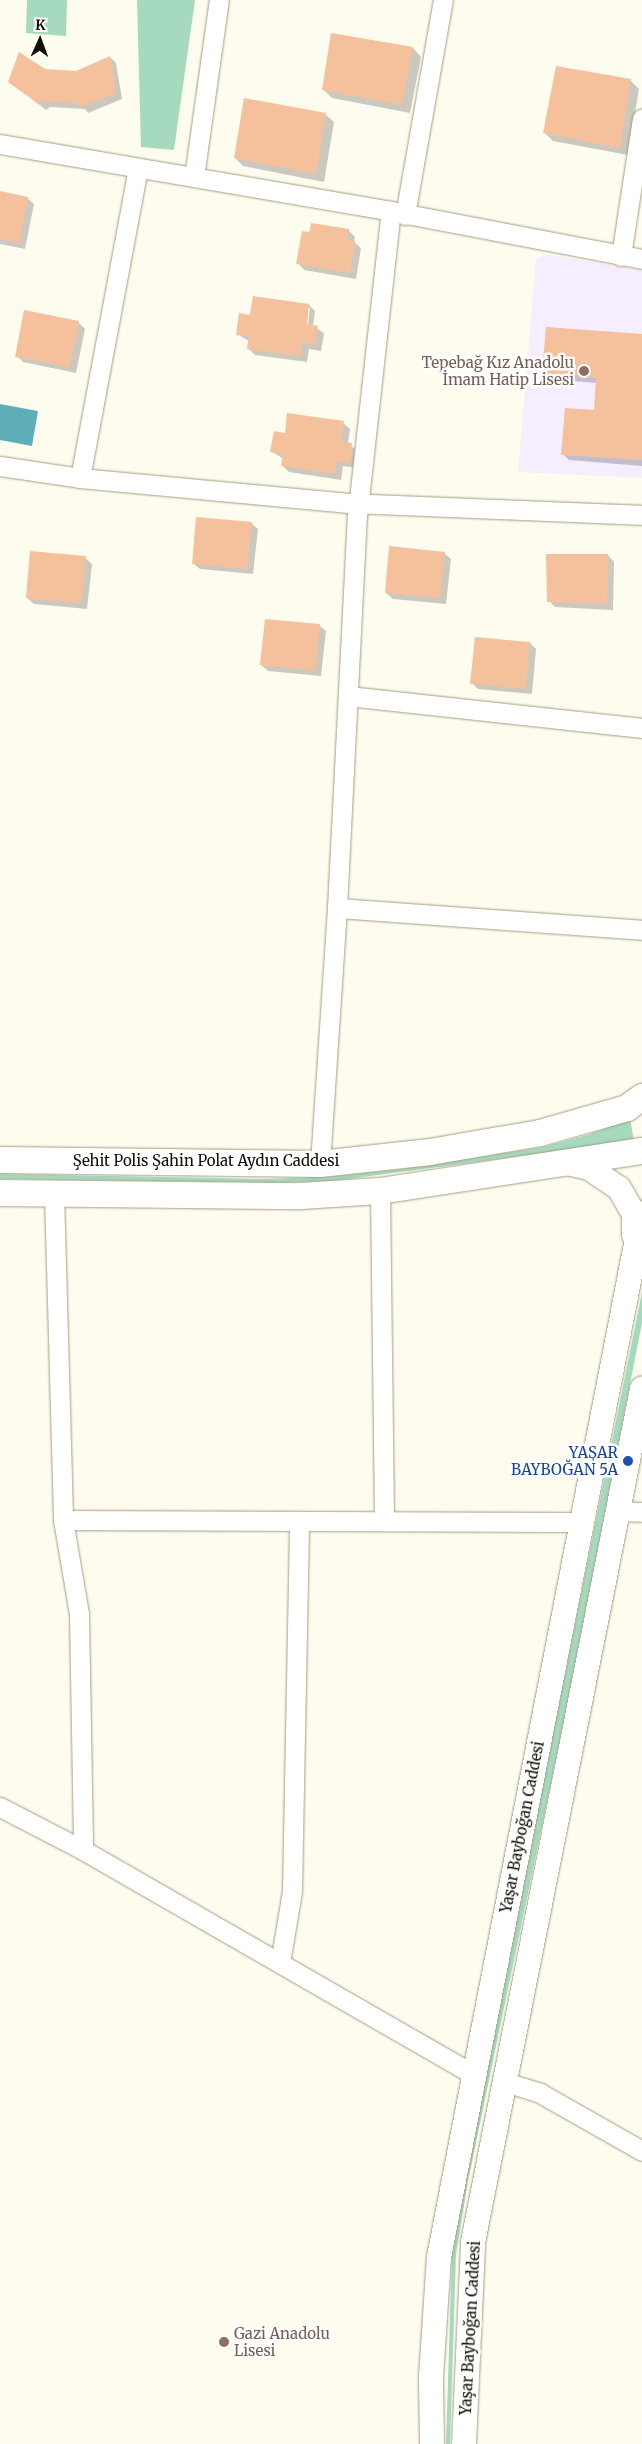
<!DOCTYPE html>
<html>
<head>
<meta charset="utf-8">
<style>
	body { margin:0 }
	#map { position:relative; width:642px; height:2444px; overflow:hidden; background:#fefcef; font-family:Merriweather,serif }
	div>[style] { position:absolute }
	.education>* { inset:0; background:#f6edfe }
	.green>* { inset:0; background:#a5dabe }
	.water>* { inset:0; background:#60adba }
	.shadow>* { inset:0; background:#0003 }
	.building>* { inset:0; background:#f5c09c }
	.roads { filter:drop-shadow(0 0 1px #a49d81) drop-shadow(0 0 1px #a49d81) }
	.minor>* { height:19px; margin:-9.5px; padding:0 9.5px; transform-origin:9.5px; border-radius:9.5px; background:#fff }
	.tertiary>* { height:24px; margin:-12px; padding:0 12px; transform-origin:12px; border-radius:12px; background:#fff }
	.secondary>* { height:26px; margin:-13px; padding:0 13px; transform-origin:13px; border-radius:13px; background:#fff }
	.dots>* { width:14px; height:14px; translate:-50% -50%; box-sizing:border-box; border:2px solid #fff; border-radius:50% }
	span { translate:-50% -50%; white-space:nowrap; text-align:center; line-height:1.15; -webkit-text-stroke:5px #fff; paint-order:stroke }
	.education-label { font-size:15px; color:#785e54 }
	.right { translate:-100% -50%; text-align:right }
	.left { translate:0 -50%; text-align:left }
	.street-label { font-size:15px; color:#100d04 }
	.transit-label { font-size:15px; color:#164399 }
	.north { position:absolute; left:15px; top:15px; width:50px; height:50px; -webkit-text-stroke:4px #fff; paint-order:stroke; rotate:2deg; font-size:14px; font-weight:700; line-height:20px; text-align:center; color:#100d04 }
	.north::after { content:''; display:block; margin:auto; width:18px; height:22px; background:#100d04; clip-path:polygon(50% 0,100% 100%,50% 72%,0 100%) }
</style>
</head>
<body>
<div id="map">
	<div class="education">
		<i style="clip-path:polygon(544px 254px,642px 270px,642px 478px,518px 472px,536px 260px)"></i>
	</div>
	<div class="green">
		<i style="clip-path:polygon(27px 0,67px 0,66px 36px,26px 33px)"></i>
		<i style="clip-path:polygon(137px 0,195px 0,174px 150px,141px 147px)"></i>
		<i style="clip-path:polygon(630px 1119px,634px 1141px,333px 1181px,269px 1183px,0 1179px,0 1174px,269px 1179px,333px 1176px,401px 1169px,543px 1147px,587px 1135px)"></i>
		<i style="clip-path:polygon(642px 1292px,642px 1323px,564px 1720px,468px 2181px,456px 2255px,450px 2444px,446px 2444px,452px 2255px,463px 2180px)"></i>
	</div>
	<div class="water">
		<i style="clip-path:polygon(0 404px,38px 411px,32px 446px,0 440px)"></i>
	</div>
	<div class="shadow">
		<i style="clip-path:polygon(413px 48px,421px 57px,410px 113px,332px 98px,323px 89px)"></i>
		<i style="clip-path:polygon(110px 57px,116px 63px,122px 99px,88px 113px,85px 109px,50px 107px,46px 110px,9px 81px,45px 70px,76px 72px)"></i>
		<i style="clip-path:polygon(630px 80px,639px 89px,628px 155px,553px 141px,545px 133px)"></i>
		<i style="clip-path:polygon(325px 114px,334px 122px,324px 182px,243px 166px,235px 158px)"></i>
		<i style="clip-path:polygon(0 193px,27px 198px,34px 204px,25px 249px,0 244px)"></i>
		<i style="clip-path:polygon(312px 224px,349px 231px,355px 237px,354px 242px,361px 248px,356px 279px,304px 270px,298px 263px)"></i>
		<i style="clip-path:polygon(evenodd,309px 305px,315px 311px,313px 326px,324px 333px,321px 351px,309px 349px,307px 362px,255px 355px,248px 348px,249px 341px,237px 334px,251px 316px,309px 305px,307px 308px,310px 308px,307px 331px,304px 330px,307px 308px)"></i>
		<i style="clip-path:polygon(78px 322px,85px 329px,76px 373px,23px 362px,17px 356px)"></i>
		<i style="clip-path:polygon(642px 335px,642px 466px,569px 460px,563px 454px,595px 412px,597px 383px,550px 379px,544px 373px)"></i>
		<i style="clip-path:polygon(343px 423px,350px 429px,348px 444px,358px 451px,356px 468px,343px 466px,341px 480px,289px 472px,283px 466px,284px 459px,272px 452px,286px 434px)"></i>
		<i style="clip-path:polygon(251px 523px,258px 529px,253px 574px,200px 569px,193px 563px)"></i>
		<i style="clip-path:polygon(444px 553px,451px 559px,446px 604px,393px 599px,386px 593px)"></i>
		<i style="clip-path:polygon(608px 555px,614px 562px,613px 610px,555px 607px,549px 601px)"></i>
		<i style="clip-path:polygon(85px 558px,92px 564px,87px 609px,34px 604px,27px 598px)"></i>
		<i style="clip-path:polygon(319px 625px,326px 631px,321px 676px,268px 671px,261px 665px)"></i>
		<i style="clip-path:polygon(530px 643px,536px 649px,532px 694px,478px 689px,472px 683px)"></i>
	</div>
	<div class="building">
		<i style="clip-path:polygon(331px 33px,413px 47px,402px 105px,322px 90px)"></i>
		<i style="clip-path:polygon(19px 52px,45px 69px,76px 71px,110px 56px,116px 93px,81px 107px,77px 103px,43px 101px,40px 105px,8px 82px)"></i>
		<i style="clip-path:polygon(556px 66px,631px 79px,620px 148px,543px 133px)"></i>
		<i style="clip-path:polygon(244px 98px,326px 113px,316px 174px,234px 158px)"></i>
		<i style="clip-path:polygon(0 191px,28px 197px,19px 243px,0 239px)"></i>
		<i style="clip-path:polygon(311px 223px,349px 229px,348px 239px,355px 241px,350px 273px,296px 264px,302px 231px,310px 232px)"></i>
		<i style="clip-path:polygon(253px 296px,309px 304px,307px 324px,318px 326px,315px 345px,302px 343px,301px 356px,247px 349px,249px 336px,236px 335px,239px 313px,250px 315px)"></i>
		<i style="clip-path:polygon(24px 310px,79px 321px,70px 367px,15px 357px)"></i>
		<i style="clip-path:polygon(546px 327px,642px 334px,642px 460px,561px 455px,565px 408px,594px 410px,596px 378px,542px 373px)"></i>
		<i style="clip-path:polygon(287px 413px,344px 421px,341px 442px,352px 443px,350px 463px,337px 461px,335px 474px,281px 466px,283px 454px,270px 452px,274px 431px,285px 433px)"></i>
		<i style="clip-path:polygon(196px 517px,252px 522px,247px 569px,192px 564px)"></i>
		<i style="clip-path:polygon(389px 546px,445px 552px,440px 598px,385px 593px)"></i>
		<i style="clip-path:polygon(30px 551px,86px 556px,81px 603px,26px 598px)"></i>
		<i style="clip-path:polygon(546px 554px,608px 554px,607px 604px,547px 602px)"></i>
		<i style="clip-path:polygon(265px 619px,320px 624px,315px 671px,260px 665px)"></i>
		<i style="clip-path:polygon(475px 637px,530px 642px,526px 689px,470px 684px)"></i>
	</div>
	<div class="roads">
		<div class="minor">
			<i style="left:0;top:144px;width:397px;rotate:9.7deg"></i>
			<i style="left:391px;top:211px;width:256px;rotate:10.8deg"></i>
			<i style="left:194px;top:177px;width:179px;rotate:-82deg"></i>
			<i style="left:405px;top:215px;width:218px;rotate:-80deg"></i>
			<i style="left:621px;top:256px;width:139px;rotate:-81.3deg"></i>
			<i style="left:0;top:466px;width:81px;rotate:8.5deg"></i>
			<i style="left:80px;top:478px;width:270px;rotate:5.3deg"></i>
			<i style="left:349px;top:503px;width:293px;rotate:2.3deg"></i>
			<i style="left:80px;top:478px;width:315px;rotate:-79.4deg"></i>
			<i style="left:348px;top:696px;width:296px;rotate:6.2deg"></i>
			<i style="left:337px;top:908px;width:306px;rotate:4.1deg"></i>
			<i style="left:320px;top:1164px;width:257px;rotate:-86.2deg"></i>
			<i style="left:337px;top:908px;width:392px;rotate:-87.1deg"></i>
			<i style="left:357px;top:517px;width:308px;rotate:-83.7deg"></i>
			<i style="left:380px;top:1191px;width:329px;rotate:89.3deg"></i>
			<i style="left:54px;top:1194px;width:326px;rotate:88.4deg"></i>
			<i style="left:63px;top:1520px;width:95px;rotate:80.3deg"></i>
			<i style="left:79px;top:1614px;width:236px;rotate:89deg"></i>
			<i style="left:617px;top:1511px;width:25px;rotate:2deg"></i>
			<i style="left:63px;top:1520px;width:520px;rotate:0.22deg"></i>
			<i style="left:0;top:1807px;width:93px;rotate:27.4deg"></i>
			<i style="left:83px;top:1850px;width:449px;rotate:29.9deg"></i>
			<i style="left:280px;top:1963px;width:73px;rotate:-80.5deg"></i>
			<i style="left:292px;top:1891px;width:369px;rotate:-88.9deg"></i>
			<i style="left:505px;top:2082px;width:37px;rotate:17deg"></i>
			<i style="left:540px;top:2093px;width:117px;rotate:29.6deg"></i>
		</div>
		<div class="tertiary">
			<i style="left:563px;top:1162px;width:27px;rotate:13deg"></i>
			<i style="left:589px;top:1168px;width:36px;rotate:34deg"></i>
			<i style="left:619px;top:1188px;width:30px;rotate:60deg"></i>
			<i style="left:634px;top:1214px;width:21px;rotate:90deg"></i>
			<i style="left:432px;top:2444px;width:67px;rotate:-90.9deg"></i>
			<i style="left:431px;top:2377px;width:120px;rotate:-86.2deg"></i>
			<i style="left:439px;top:2257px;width:1063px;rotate:-78.99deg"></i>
			<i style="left:464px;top:2444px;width:202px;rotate:-87.4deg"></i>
			<i style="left:473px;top:2242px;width:870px;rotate:-78.79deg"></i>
		</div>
		<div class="secondary">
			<i style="left:0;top:1160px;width:320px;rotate:0.7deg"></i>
			<i style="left:320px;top:1164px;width:111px;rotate:-6.2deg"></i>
			<i style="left:430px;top:1152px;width:112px;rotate:-9.8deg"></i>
			<i style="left:540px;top:1133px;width:91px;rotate:-16deg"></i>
			<i style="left:627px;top:1108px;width:19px;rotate:-36deg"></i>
			<i style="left:0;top:1193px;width:301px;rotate:0.6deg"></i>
			<i style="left:301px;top:1196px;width:79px;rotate:-3.6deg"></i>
			<i style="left:380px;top:1191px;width:265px;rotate:-8.7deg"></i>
		</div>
	</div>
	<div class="dots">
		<i style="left:584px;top:371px;background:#8d6e63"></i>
		<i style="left:628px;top:1461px;background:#1a4fb4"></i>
		<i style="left:224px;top:2342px;background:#8d6e63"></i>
	</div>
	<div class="education-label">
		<span class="right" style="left:574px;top:371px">Tepebağ Kız Anadolu<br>İmam Hatip Lisesi</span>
		<span class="left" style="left:234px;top:2342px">Gazi Anadolu<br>Lisesi</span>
	</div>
	<div class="street-label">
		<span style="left:206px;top:1161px">Şehit Polis Şahin Polat Aydın Caddesi</span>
		<span style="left:522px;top:1827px;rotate:-79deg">Yaşar Bayboğan Caddesi</span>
		<span style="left:470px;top:2328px;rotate:-87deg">Yaşar Bayboğan Caddesi</span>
	</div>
	<div class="transit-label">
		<span class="right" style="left:618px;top:1461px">YAŞAR<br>BAYBOĞAN 5A</span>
	</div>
	<div class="north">K</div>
</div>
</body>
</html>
